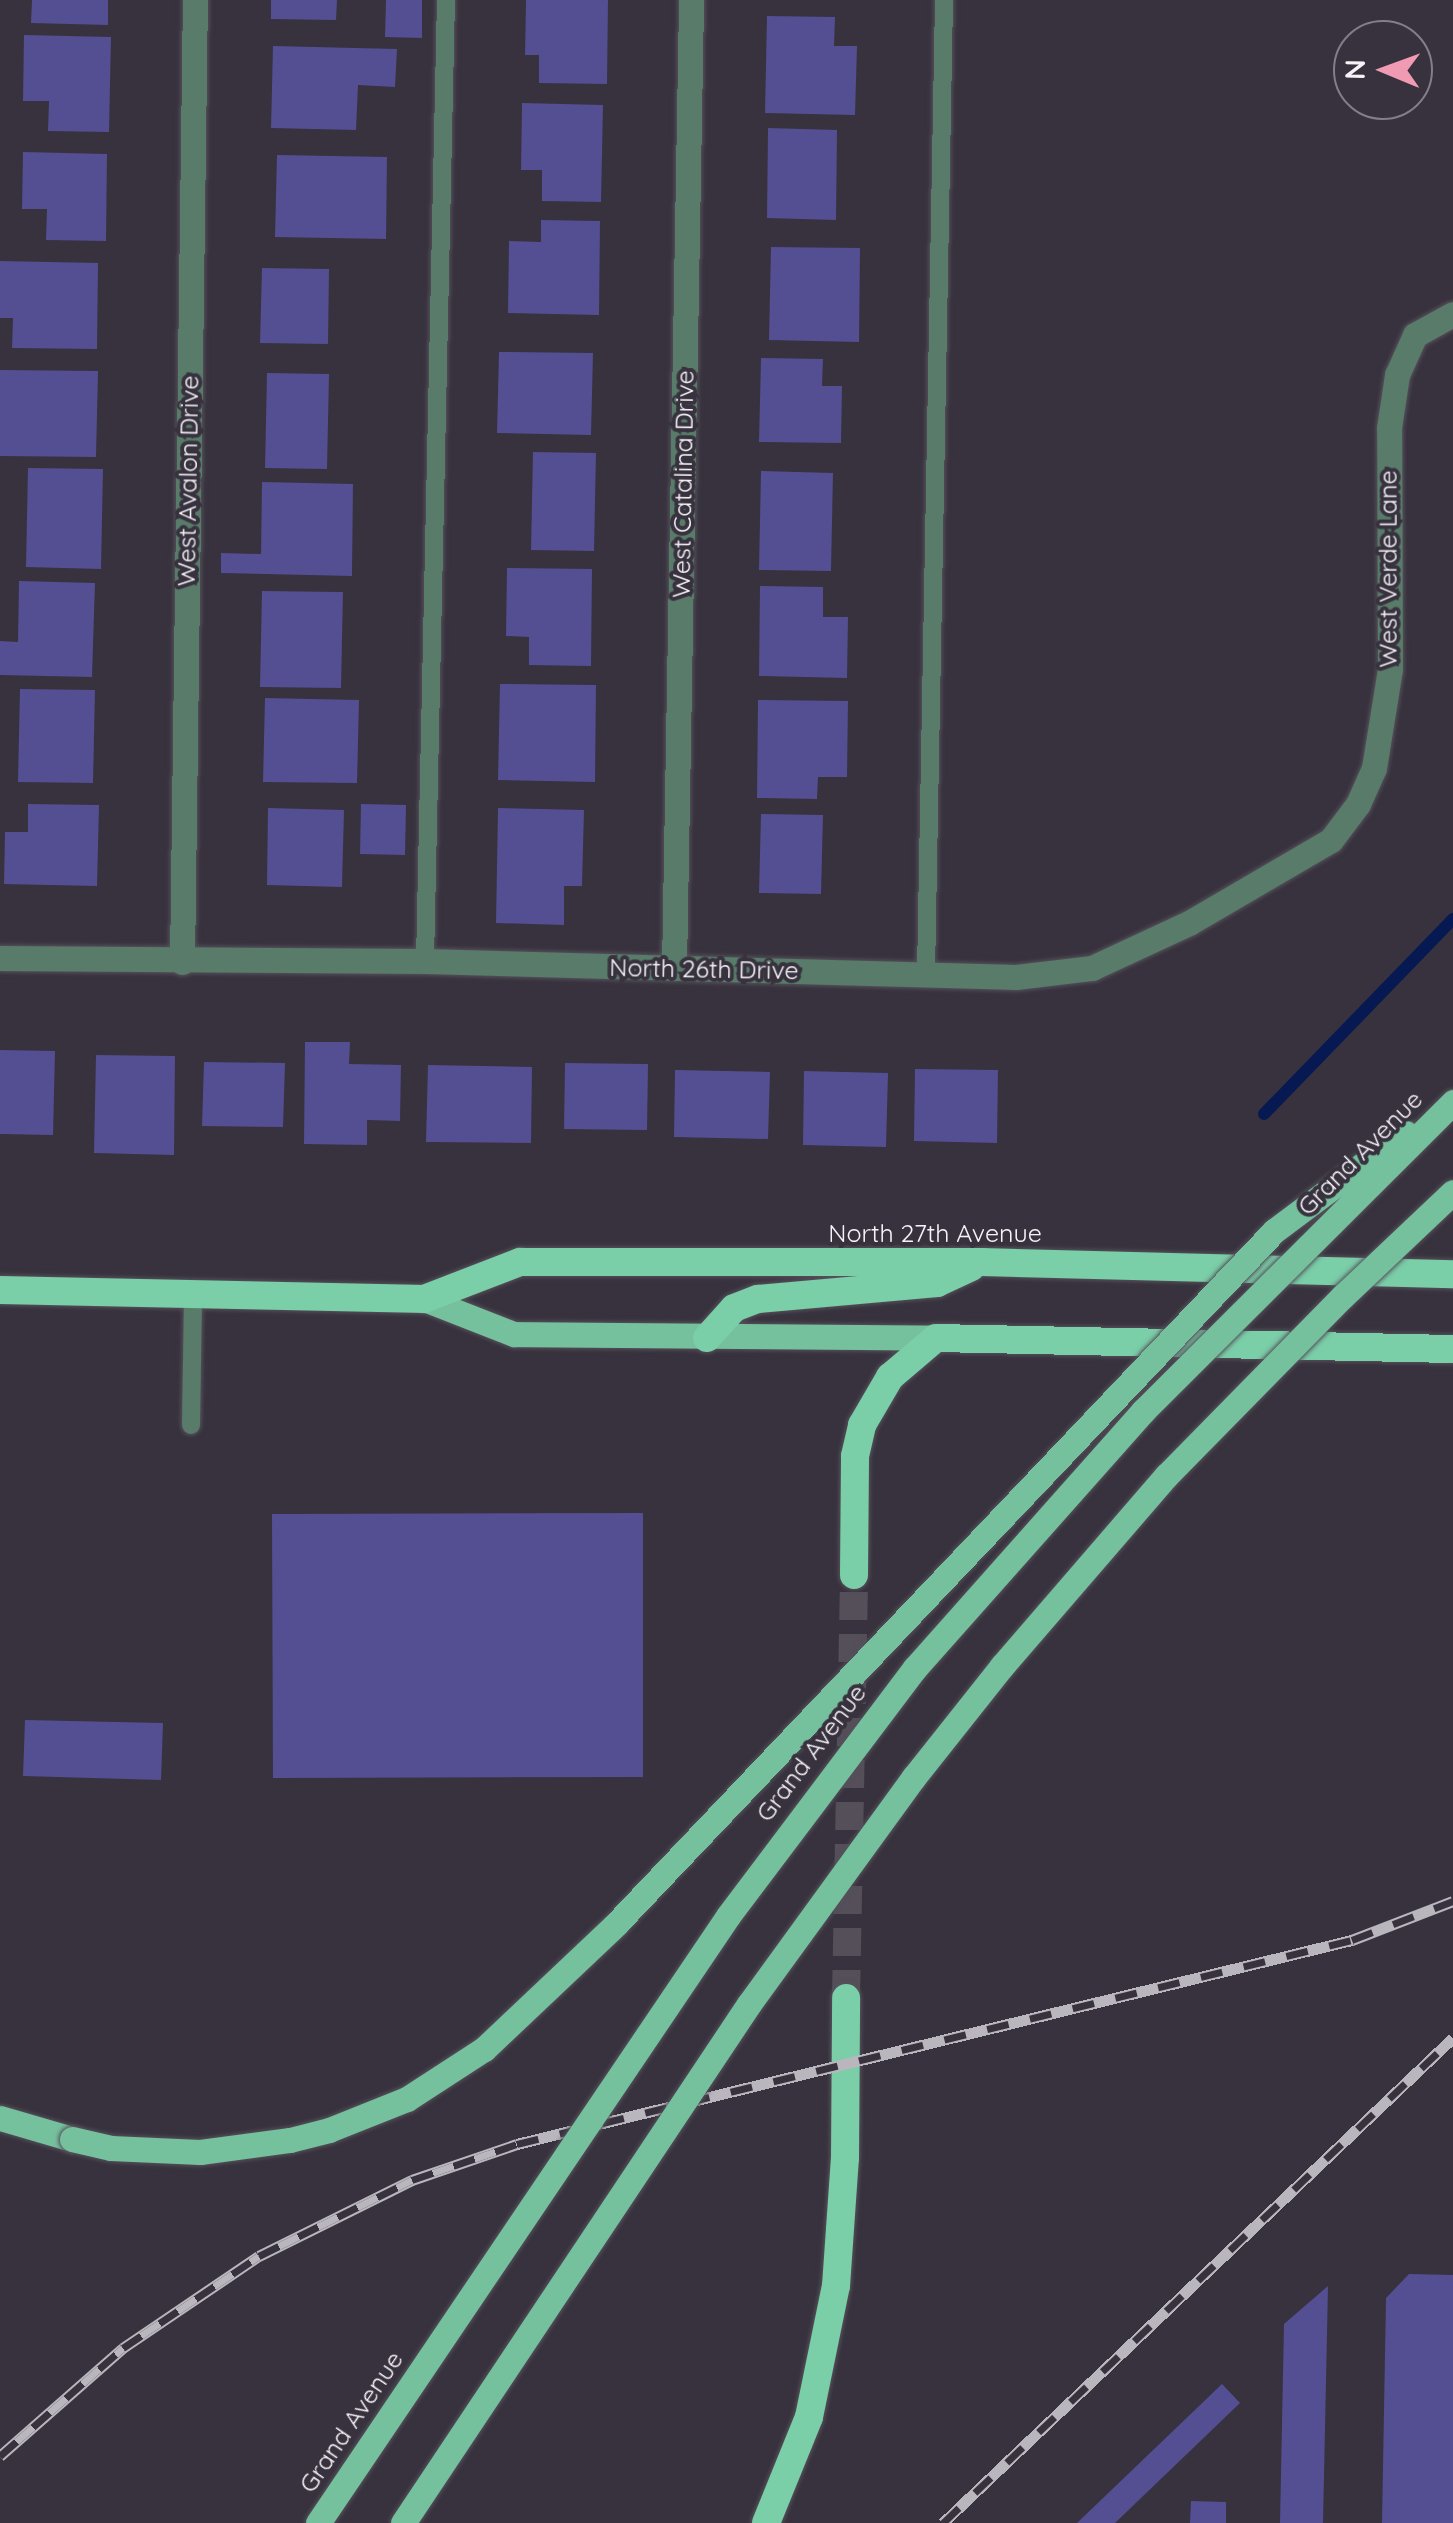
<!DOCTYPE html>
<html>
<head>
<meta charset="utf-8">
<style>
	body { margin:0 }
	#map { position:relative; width:1453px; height:2523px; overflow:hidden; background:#37323d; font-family:Quicksand,sans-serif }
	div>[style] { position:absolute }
	.stream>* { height:12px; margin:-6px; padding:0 6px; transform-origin:6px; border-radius:6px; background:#061952 }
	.building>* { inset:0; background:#534f92 }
	.trunk-tunnel>* { height:28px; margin-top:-14px; transform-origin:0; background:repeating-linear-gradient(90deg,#544f59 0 28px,transparent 0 42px) }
	.roads { filter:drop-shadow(0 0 2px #55515b) drop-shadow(0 0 2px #55515b) }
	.service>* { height:18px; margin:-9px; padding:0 9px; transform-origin:9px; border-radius:9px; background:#587b6a }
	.minor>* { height:25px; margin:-12.5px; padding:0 12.5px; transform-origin:12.5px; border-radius:12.5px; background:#587b6a }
	.primary>* { height:25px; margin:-12.5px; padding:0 12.5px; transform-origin:12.5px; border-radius:12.5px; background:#75c19e }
	.trunk>* { height:28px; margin:-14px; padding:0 14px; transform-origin:14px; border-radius:14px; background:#7acea8 }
	.rail>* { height:11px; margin-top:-5.5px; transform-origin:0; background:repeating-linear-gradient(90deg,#37323d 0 22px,#bab6be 0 44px); box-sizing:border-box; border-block:2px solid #bab6be }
	.bridges { filter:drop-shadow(0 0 2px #55515b) drop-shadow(0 0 2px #55515b) }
	.primary-bridge>* { height:25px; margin:-12.5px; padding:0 12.5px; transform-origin:12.5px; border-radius:12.5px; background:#75c19e }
	span { translate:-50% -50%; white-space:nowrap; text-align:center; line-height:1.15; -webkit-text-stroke:8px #37323d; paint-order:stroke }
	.street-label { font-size:25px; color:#f5f2f8 }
	.north { position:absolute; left:1333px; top:20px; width:100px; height:100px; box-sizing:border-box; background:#37323d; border:2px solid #837f88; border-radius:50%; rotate:271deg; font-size:28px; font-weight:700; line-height:40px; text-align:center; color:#f5f2f8 }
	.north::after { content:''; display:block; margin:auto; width:35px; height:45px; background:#f19ab4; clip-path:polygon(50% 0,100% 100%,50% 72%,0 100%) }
</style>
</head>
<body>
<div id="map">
	<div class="stream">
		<i style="left:1264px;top:1114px;width:272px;rotate:-45.9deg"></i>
	</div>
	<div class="building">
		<i style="clip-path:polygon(32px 0,108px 0,108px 25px,31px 23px)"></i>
		<i style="clip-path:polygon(271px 0,337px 0,336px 20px,271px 19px)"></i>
		<i style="clip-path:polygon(386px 0,422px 0,422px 38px,385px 37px)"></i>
		<i style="clip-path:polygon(526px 0,608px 0,607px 84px,539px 83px,539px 55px,525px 55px)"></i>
		<i style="clip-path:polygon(767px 16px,835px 17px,834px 46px,857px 46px,855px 115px,765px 113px)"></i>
		<i style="clip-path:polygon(24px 35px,111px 37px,109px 132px,48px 131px,49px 101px,23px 101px)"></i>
		<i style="clip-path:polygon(273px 46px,397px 49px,395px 87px,358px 85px,356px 130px,271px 128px)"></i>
		<i style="clip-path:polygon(522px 103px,603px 105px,601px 202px,542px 201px,542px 170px,521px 170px)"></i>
		<i style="clip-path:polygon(768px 128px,837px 130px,836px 220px,767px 218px)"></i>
		<i style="clip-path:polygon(23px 152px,107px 154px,106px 241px,46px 240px,47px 209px,22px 209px)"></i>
		<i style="clip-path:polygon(277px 155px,387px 157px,386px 239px,275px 237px)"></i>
		<i style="clip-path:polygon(541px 220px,600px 221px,599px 315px,508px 313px,509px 241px,541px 242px)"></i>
		<i style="clip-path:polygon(771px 247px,860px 248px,859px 342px,769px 340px)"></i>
		<i style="clip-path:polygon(0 261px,98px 263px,97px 349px,12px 348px,13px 318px,0 318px)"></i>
		<i style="clip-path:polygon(262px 268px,329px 269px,328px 344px,260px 343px)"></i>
		<i style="clip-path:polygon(499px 352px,593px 353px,591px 435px,497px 433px)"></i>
		<i style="clip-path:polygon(761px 358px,823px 359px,822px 386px,842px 386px,841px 443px,759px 442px)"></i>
		<i style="clip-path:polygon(0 370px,98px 371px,96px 457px,0 456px)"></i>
		<i style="clip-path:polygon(267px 373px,329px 374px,327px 469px,265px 468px)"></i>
		<i style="clip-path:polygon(533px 452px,596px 453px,594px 551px,531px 550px)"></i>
		<i style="clip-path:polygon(28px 468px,103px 469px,101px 569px,26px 567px)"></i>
		<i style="clip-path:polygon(761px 471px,833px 473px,831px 571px,759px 570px)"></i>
		<i style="clip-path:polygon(262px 482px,353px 484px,352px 576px,221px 573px,221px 553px,261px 554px)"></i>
		<i style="clip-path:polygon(507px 568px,592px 569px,591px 666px,529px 665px,529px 637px,506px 636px)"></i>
		<i style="clip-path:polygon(19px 581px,95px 583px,92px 677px,0 675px,0 641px,18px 642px)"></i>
		<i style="clip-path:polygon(760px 586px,823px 587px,823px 617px,848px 617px,847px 678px,759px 676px)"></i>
		<i style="clip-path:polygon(262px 591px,343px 592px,341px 688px,260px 687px)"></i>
		<i style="clip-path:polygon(500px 684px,596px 685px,595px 782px,498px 780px)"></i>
		<i style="clip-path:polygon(20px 689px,95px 690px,93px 783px,18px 782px)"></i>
		<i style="clip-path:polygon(265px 698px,359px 700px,357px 783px,263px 782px)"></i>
		<i style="clip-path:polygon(758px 700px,848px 701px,847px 777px,818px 777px,817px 799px,757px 798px)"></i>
		<i style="clip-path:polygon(28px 804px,99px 805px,97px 886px,4px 884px,5px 832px,28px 832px)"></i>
		<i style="clip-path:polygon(361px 804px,406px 805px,405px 855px,360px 854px)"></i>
		<i style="clip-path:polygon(268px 808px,344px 810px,342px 887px,267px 885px)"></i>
		<i style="clip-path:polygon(498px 808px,584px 810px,582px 886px,564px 886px,564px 925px,496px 923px)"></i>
		<i style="clip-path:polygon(761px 814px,823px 815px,821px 894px,759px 893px)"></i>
		<i style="clip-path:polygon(305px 1042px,350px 1042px,349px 1064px,401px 1065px,400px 1121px,367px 1120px,367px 1145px,304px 1144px)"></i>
		<i style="clip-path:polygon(0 1050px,55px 1051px,53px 1135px,0 1134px)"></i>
		<i style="clip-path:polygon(96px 1055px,175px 1056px,174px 1155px,94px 1153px)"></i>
		<i style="clip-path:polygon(204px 1062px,285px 1063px,283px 1127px,202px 1126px)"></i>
		<i style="clip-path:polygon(565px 1063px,648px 1064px,647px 1130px,564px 1129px)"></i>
		<i style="clip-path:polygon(428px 1065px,532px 1067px,531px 1143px,426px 1142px)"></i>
		<i style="clip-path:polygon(915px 1069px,998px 1070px,997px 1143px,914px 1141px)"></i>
		<i style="clip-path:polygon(675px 1070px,770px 1072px,768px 1139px,674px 1137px)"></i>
		<i style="clip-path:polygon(804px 1071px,888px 1073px,886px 1147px,803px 1145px)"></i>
		<i style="clip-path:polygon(643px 1513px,643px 1777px,273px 1778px,272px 1514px)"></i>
		<i style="clip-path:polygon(25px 1720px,163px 1723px,161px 1780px,23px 1776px)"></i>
		<i style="clip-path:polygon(1409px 2274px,1453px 2275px,1453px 2523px,1382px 2523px,1386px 2298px)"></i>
		<i style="clip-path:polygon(1328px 2286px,1323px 2523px,1280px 2523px,1284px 2324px)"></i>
		<i style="clip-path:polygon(1222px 2384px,1240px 2403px,1115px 2523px,1077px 2523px)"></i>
		<i style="clip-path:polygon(1191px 2501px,1226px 2502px,1226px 2523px,1190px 2523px)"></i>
	</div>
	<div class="trunk-tunnel">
		<i style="left:846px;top:1998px;width:423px;rotate:-88.9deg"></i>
	</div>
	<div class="roads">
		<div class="service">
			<i style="left:425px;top:961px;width:961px;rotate:-88.75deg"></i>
			<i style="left:926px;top:974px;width:974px;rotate:-88.94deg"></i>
			<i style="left:191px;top:1425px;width:131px;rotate:-89.1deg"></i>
		</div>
		<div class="minor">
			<i style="left:0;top:958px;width:425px;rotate:0.4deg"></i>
			<i style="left:425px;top:961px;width:591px;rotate:1.55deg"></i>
			<i style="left:1016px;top:977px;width:77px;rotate:-6.8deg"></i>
			<i style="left:1092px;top:968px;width:107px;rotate:-24.9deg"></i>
			<i style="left:1189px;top:923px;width:164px;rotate:-30.3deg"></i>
			<i style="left:1331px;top:840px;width:45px;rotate:-53.1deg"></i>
			<i style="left:1358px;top:804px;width:39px;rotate:-66deg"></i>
			<i style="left:1374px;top:768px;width:100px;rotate:-80.8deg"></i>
			<i style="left:1390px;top:669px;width:241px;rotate:-90.2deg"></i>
			<i style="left:1389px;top:428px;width:54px;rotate:-81.4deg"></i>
			<i style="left:1397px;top:375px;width:44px;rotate:-65.8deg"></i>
			<i style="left:1415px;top:335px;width:43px;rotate:-28.9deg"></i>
			<i style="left:182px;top:962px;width:962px;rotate:-89.23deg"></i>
			<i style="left:674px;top:968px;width:968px;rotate:-88.99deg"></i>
		</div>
		<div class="primary">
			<i style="left:424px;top:1299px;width:97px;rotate:21.3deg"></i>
			<i style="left:514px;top:1334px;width:422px;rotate:0.5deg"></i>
			<i style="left:0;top:2118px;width:75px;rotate:16.3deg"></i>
		</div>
		<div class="trunk">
			<i style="left:0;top:1290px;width:424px;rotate:1.2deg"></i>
			<i style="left:424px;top:1299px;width:103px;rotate:-21.1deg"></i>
			<i style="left:520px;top:1262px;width:462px"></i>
			<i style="left:982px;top:1262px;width:471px;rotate:1.5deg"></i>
			<i style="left:707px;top:1338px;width:40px;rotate:-48deg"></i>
			<i style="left:734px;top:1308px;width:26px;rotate:-21deg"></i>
			<i style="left:758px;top:1299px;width:180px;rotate:-5.1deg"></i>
			<i style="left:937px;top:1283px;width:38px;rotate:-25deg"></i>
			<i style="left:854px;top:1575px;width:119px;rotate:-89.5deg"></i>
			<i style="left:855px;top:1456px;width:32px;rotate:-77deg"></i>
			<i style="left:862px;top:1425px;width:56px;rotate:-59.7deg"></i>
			<i style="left:890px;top:1377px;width:60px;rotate:-40.3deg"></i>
			<i style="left:936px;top:1338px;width:517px;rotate:1.22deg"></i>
			<i style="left:766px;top:2523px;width:114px;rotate:-67.9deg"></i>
			<i style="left:809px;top:2417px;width:134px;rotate:-78.4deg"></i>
			<i style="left:836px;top:2286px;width:128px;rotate:-86deg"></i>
			<i style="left:845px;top:2158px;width:160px;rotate:-89.6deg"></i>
		</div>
	</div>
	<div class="rail">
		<i style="left:0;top:2456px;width:164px;rotate:-41.3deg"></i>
		<i style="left:123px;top:2348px;width:164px;rotate:-34.1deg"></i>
		<i style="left:259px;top:2256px;width:171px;rotate:-26.4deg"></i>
		<i style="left:412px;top:2180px;width:111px;rotate:-18.9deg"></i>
		<i style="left:517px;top:2144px;width:860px;rotate:-13.73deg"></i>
		<i style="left:1352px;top:1940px;width:108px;rotate:-21.1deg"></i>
		<i style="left:943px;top:2523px;width:704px;rotate:-43.56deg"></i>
	</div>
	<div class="bridges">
		<div class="primary-bridge">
			<i style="left:72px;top:2139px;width:40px;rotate:13deg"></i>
			<i style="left:111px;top:2148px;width:89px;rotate:2.6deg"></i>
			<i style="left:200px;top:2152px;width:91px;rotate:-7.6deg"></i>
			<i style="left:290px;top:2140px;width:40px;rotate:-14.4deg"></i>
			<i style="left:329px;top:2130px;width:84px;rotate:-21.7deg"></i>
			<i style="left:407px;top:2099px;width:92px;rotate:-33deg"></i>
			<i style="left:484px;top:2049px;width:182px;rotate:-43.4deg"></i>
			<i style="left:616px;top:1924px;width:956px;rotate:-46.48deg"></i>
			<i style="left:1274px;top:1231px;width:164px;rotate:-36.8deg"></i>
			<i style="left:318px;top:2523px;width:732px;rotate:-55.96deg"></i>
			<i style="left:728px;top:1916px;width:311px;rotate:-53deg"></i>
			<i style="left:915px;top:1668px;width:344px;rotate:-48.4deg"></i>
			<i style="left:1143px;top:1411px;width:438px;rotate:-44.9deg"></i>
			<i style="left:403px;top:2523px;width:624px;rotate:-56.31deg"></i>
			<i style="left:749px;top:2004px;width:281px;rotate:-54deg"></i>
			<i style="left:914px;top:1777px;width:142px;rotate:-51.6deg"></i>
			<i style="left:1002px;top:1666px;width:252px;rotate:-49.2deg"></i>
			<i style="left:1167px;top:1475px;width:251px;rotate:-45.5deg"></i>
			<i style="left:1343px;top:1296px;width:151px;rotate:-43.4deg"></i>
		</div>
	</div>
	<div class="street-label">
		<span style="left:188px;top:481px;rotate:-89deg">West Avalon Drive</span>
		<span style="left:683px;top:484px;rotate:-89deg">West Catalina Drive</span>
		<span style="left:1388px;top:569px;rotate:-90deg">West Verde Lane</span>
		<span style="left:704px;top:969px;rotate:1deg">North 26th Drive</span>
		<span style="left:1360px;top:1153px;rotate:-45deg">Grand Avenue</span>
		<span style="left:935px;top:1233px">North 27th Avenue</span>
		<span style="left:811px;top:1753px;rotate:-53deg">Grand Avenue</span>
		<span style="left:351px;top:2422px;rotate:-56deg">Grand Avenue</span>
	</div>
	<div class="north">N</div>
</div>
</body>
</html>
